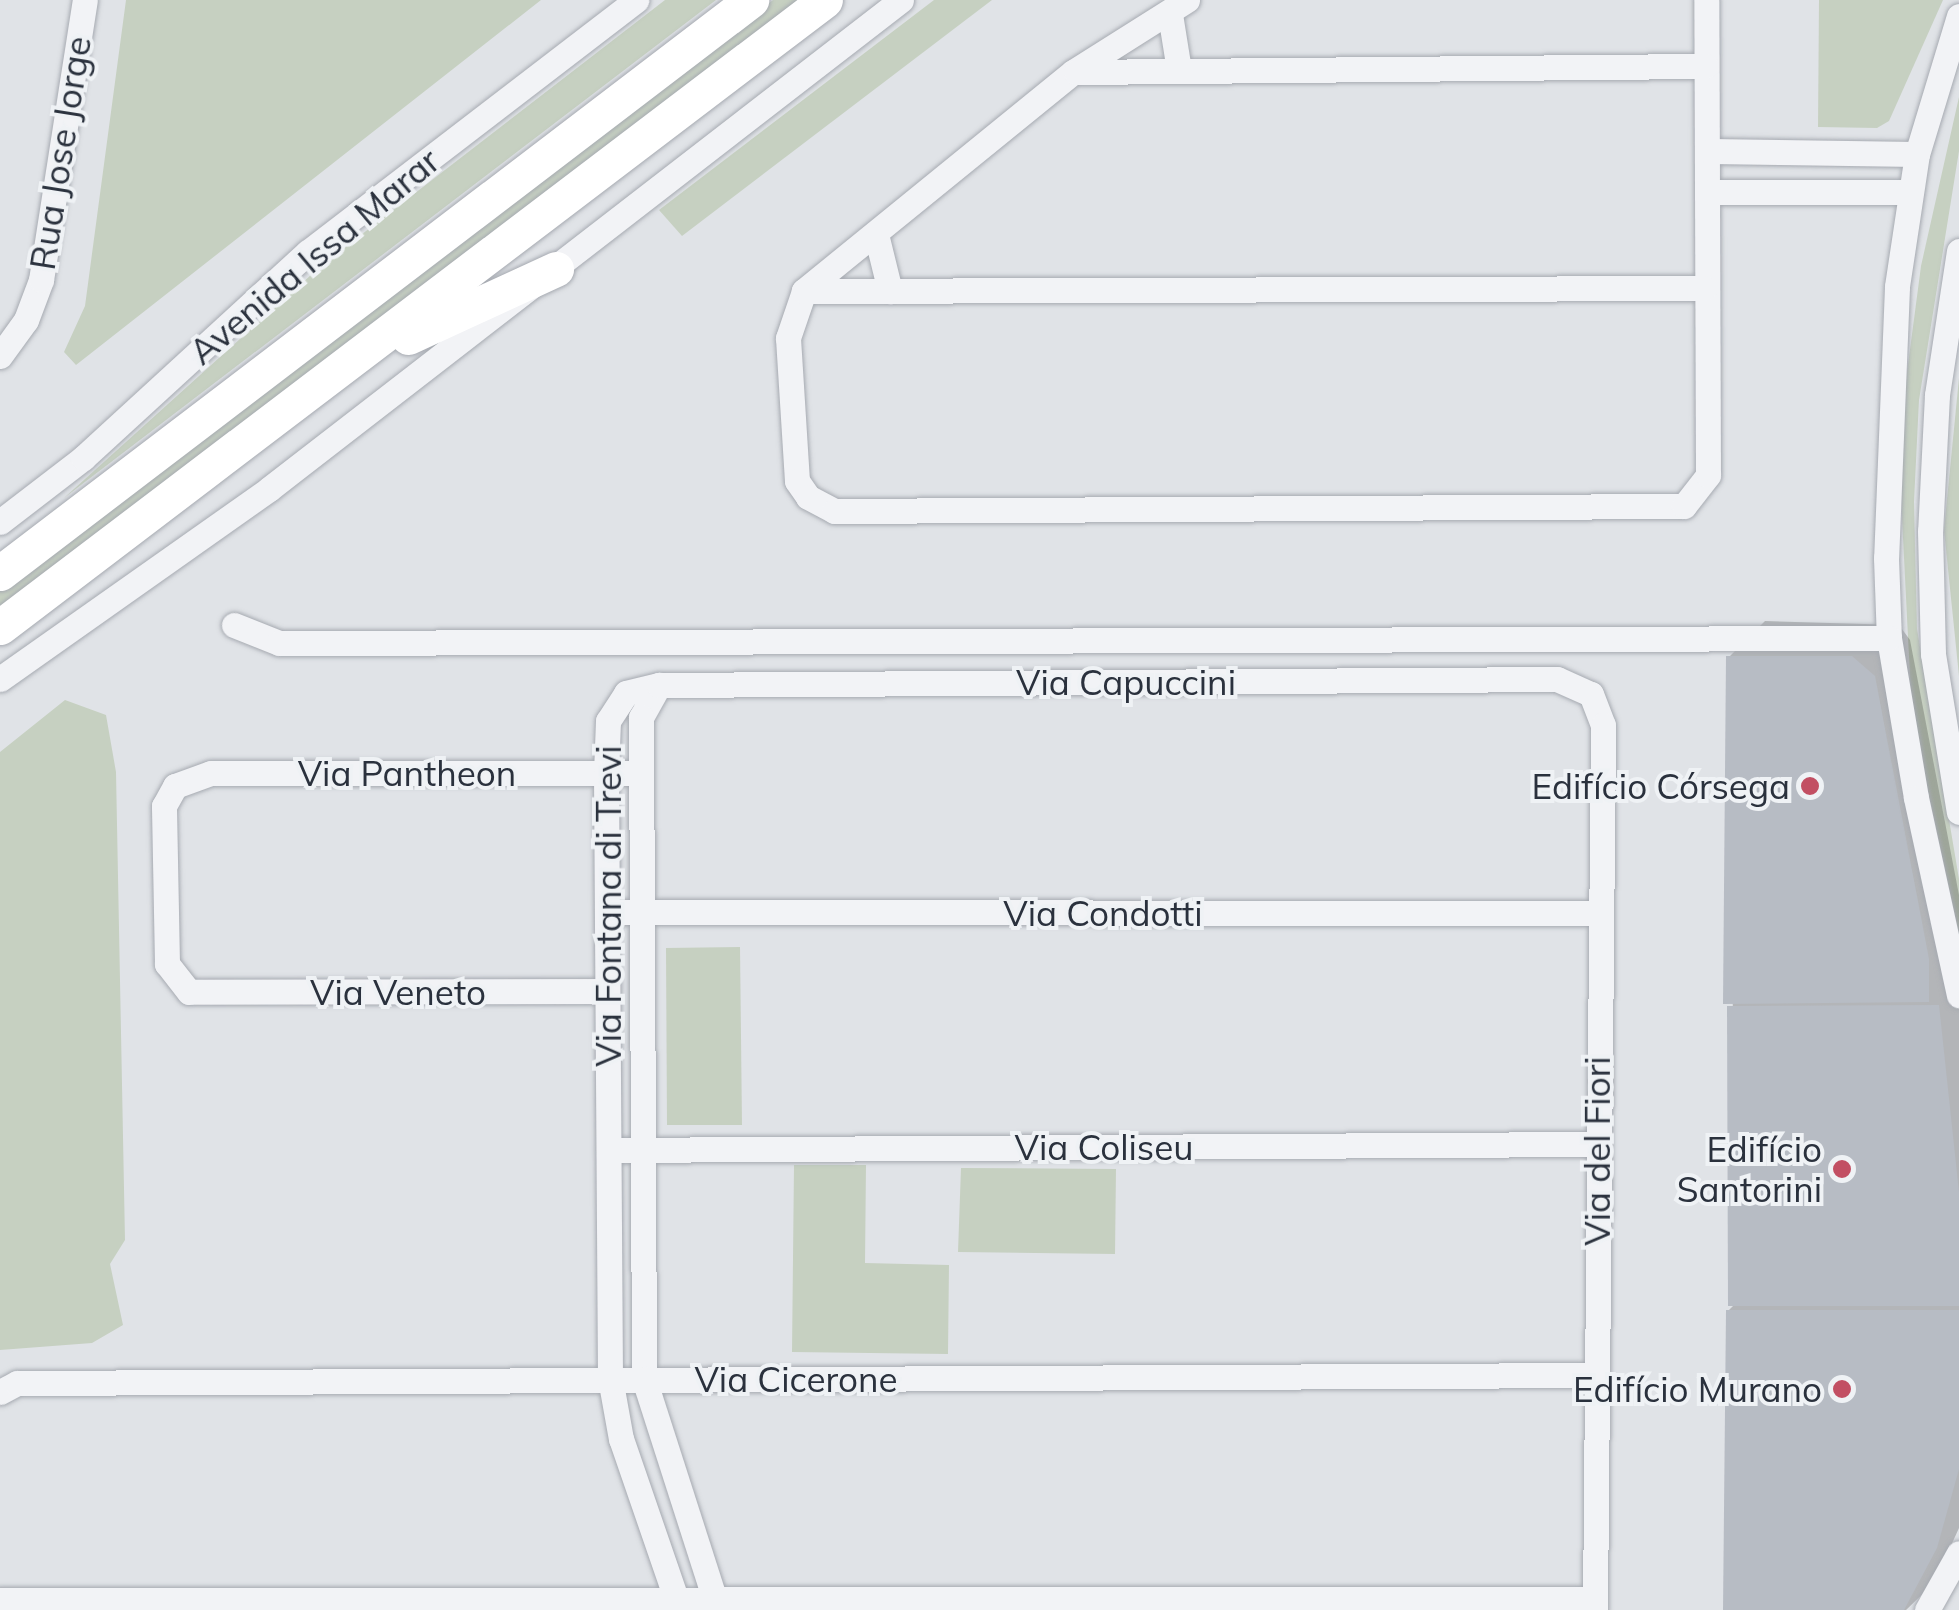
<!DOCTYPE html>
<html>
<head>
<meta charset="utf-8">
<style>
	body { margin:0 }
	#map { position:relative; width:1959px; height:1610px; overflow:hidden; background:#e0e3e7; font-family:Mulish,sans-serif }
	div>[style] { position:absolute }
	.green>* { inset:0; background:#c6d0c1 }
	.shadow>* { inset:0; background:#0003 }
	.building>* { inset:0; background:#b7bcc4 }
	.roads { filter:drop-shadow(0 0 2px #a6aab1) drop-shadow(0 0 2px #a6aab1) }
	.minor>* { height:25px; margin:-12.5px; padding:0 12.5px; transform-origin:12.5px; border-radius:12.5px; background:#f2f3f6 }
	.highway>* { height:35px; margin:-17.5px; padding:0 17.5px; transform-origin:17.5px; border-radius:17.5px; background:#fff }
	.dots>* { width:28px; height:28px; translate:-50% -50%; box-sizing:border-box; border:5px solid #eff2f5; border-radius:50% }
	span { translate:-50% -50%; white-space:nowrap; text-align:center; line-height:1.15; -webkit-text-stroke:8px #eff2f5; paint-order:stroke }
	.street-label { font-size:35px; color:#2a313d }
	.poi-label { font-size:35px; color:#2a313d }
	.right { translate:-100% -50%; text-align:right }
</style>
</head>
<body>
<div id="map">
	<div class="green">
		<i style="clip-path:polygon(126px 0,541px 0,76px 365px,64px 352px,85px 306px)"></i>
		<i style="clip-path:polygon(665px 0,716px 0,64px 498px,322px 265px)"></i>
		<i style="clip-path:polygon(773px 0,803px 0,0 613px,0 587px)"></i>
		<i style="clip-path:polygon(934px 0,992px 0,682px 236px,659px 210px)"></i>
		<i style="clip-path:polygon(1819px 0,1943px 0,1889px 121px,1877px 128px,1818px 127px)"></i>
		<i style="clip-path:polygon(1959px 97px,1959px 151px,1919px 400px,1914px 502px,1917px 629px,1959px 879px,1959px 934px,1912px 717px,1901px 498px,1906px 380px,1921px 266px)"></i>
		<i style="clip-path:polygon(1959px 378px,1959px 676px,1944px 530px)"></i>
		<i style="clip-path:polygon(65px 700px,106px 715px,116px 772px,125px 1240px,110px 1264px,123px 1325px,92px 1343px,0 1350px,0 752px)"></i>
		<i style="clip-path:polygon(740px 947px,742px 1125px,667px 1125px,666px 948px)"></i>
		<i style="clip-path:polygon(794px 1165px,866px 1165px,865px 1263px,949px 1265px,948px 1354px,792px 1352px)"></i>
		<i style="clip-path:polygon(961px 1168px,1116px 1169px,1115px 1254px,958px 1252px)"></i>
	</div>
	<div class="shadow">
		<i style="clip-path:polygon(1765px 621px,1899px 625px,1910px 640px,1959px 895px,1959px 1528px,1934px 1583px,1906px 1610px,1726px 1610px,1728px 1311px,1736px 1303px,1729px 657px)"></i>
	</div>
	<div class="building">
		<i style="clip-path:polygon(1726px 656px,1852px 656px,1875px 676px,1929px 959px,1929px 1002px,1723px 1004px)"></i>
		<i style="clip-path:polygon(1939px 1005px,1959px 1192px,1959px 1306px,1728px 1306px,1727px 1006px)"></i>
		<i style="clip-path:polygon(1726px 1310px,1959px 1310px,1959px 1469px,1937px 1548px,1904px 1610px,1723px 1610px)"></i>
	</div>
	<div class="roads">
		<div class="minor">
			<i style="left:1187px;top:0;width:135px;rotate:147.7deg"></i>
			<i style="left:1073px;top:72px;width:347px;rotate:140.9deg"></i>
			<i style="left:804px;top:291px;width:50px;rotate:108.8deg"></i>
			<i style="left:788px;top:338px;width:143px;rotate:86.4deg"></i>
			<i style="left:797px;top:481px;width:19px;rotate:55deg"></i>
			<i style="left:808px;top:497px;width:30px;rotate:28deg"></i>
			<i style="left:834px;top:511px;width:850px;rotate:-0.34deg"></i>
			<i style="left:1684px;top:506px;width:39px;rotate:-52deg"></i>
			<i style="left:1708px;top:475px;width:475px;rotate:-90.2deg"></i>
			<i style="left:1170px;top:14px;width:57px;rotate:80.9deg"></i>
			<i style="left:1959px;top:16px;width:144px;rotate:106.9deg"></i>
			<i style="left:1917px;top:154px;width:134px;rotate:98.6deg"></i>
			<i style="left:1897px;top:287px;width:271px;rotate:92.3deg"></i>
			<i style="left:1886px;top:558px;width:80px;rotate:87.9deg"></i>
			<i style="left:1889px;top:638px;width:162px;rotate:80.4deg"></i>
			<i style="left:1916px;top:798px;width:202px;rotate:77.7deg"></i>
			<i style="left:1076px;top:72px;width:630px;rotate:-0.55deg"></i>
			<i style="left:1710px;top:151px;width:207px;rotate:0.8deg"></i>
			<i style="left:1708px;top:192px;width:202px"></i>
			<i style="left:876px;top:234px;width:59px;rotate:76.2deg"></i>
			<i style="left:1959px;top:251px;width:146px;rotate:98.7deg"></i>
			<i style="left:1937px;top:395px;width:136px;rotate:92.9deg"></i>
			<i style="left:1930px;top:531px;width:123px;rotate:88.6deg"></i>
			<i style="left:1933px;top:654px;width:160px;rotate:80.7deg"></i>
			<i style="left:804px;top:291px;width:900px;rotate:-0.19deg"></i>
			<i style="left:0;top:356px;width:44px;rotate:-54.2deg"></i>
			<i style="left:26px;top:320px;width:43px;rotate:-69.4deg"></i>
			<i style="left:41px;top:280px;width:283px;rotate:-81.1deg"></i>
			<i style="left:0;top:522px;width:105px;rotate:-37.6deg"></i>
			<i style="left:83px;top:458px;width:305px;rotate:-42.5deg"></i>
			<i style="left:308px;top:252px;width:414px;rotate:-37.5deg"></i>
			<i style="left:234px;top:625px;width:48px;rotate:21.8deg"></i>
			<i style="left:279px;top:643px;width:1610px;rotate:-0.18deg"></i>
			<i style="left:0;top:679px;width:329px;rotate:-35.2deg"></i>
			<i style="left:269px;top:489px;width:799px;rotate:-37.73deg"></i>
			<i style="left:659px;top:685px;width:37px;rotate:119deg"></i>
			<i style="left:641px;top:717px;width:662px;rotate:89.74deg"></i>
			<i style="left:644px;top:1379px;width:243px;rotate:72.2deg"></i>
			<i style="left:609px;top:912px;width:989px;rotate:0.06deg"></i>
			<i style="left:607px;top:991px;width:418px;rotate:179.9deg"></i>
			<i style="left:189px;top:992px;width:36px;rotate:-128deg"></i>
			<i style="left:167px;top:964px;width:158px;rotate:-91.1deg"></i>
			<i style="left:164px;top:806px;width:23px;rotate:-61deg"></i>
			<i style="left:175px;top:786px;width:38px;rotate:-20deg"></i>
			<i style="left:211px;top:773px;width:430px"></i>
			<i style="left:610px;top:1150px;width:988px;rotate:-0.35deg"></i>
			<i style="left:0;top:1392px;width:19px;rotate:-28deg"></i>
			<i style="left:17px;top:1383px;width:1577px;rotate:-0.29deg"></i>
			<i style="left:0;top:1600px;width:1594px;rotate:-0.04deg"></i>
			<i style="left:680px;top:1610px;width:181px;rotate:-109deg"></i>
			<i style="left:621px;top:1439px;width:62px;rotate:-100.2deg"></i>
			<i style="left:610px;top:1378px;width:605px;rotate:-90.38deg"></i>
			<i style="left:606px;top:773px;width:52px;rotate:-87.8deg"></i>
			<i style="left:608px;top:721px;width:33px;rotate:-57deg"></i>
			<i style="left:626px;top:693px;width:34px;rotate:-14deg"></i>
			<i style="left:659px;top:685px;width:898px;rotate:-0.38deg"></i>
			<i style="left:1557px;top:679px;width:37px;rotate:24deg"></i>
			<i style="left:1591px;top:694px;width:33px;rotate:69deg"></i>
			<i style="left:1603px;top:725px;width:885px;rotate:90.52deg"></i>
			<i style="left:1927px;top:1610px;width:65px;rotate:-60.7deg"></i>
		</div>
		<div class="highway">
			<i style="left:408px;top:337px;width:163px;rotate:-24.7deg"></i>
			<i style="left:0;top:573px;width:945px;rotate:-37.34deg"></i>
			<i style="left:0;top:627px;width:1036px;rotate:-37.23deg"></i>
		</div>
	</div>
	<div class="dots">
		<i style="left:1810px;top:786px;background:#c24f63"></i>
		<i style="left:1842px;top:1169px;background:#c24f63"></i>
		<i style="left:1842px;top:1389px;background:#c24f63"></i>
	</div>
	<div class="street-label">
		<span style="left:60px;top:153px;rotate:-81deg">Rua Jose Jorge</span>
		<span style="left:314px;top:256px;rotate:-40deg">Avenida Issa Marar</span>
		<span style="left:1126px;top:682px">Via Capuccini</span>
		<span style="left:407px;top:773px">Via Pantheon</span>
		<span style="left:608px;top:906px;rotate:-90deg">Via Fontana di Trevi</span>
		<span style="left:1103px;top:913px">Via Condotti</span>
		<span style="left:398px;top:992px">Via Veneto</span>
		<span style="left:1104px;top:1147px">Via Coliseu</span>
		<span style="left:1597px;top:1151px;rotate:-90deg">Via del Fiori</span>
		<span style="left:796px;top:1379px">Via Cicerone</span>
	</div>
	<div class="poi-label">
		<span class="right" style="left:1790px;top:786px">Edifício Córsega</span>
		<span class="right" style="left:1822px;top:1169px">Edifício<br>Santorini</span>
		<span class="right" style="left:1822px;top:1389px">Edifício Murano</span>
	</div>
</div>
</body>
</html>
